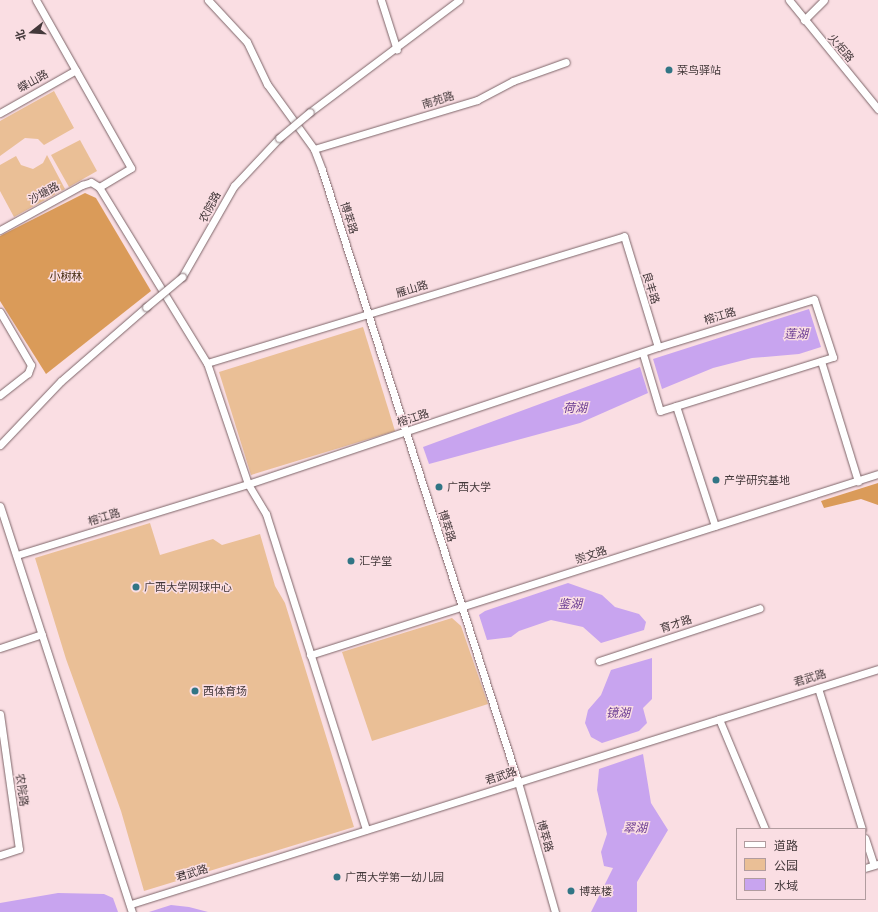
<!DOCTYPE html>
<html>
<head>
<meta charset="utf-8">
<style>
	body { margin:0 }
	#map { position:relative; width:878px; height:912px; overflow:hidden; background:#fadee3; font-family:"PT Sans","Noto Sans SC",sans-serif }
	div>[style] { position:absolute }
	.green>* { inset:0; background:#eabf96 }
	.forest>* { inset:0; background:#da9b59 }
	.water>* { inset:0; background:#c8a4ef }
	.roads { filter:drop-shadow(0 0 1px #7d6569) drop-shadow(0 0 1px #7d6569) }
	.street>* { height:7px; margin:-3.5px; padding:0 3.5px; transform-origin:3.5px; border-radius:3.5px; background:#fff }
	.bridges { filter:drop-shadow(0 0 1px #7d6569) drop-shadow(0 0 1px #7d6569) }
	.street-bridge>* { height:7px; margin:-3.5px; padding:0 3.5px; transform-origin:3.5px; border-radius:3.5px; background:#fff }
	.dots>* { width:11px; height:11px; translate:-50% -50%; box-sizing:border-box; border:2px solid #fadee3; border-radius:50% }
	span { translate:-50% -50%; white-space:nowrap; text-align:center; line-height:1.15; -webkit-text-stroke:3px #fadee3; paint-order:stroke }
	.street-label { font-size:11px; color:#43383a }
	.poi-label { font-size:11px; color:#43383a }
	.left { translate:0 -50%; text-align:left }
	.park-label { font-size:11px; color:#42280b }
	.water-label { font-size:12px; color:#693a92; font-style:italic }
	.legend { position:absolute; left:736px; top:828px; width:130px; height:72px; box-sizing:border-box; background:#fadee3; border:1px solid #b19c9f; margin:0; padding:5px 7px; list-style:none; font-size:12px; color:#43383a }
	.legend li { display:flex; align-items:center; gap:8px; height:20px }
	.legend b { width:20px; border:1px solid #b19c9f }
	.north { position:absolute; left:12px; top:12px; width:40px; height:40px; -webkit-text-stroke:3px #fadee3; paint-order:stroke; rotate:253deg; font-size:11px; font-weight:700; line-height:16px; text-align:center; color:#43383a }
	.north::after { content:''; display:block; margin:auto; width:14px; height:18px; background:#43383a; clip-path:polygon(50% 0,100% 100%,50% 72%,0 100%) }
</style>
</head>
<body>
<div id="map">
	<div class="green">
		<i style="clip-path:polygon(54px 91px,74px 128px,44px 145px,38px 139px,25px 138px,0 156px,0 121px)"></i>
		<i style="clip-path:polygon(80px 140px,97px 171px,69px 187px,51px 155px)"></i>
		<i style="clip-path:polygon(47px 155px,65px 189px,14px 217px,0 191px,0 165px,16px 156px,21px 165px,33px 169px,43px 163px)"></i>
		<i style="clip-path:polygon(363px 327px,395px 431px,251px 475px,219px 372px)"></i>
		<i style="clip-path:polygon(150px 523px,160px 555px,213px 539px,222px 545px,260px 534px,275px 586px,285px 603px,354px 827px,144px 891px,121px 811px,66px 659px,35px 558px)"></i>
		<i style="clip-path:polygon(452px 618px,461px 626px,488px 704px,372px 741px,342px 652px)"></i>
	</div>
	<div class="forest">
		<i style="clip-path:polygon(85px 193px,96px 198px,151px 291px,46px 374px,0 301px,0 236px)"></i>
		<i style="clip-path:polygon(878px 483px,878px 505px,861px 499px,824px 508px,821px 501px)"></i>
	</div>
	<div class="water">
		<i style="clip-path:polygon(809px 309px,821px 347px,799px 354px,752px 358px,713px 368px,662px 389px,653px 359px)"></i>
		<i style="clip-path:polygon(640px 367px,648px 393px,580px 423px,429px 464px,423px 447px)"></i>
		<i style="clip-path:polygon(568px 583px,602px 595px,615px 607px,639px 614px,646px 622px,644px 630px,601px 643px,583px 627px,551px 620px,519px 631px,511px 637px,487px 640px,479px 615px,485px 611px)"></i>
		<i style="clip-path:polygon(652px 658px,652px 699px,643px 708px,647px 723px,639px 731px,602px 743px,591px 737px,585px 723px,588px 710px,601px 695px,611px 670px)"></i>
		<i style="clip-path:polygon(643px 754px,651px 803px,668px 830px,637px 882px,637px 912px,591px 912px,613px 868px,604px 866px,601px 852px,607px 834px,597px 790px,599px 769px)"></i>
		<i style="clip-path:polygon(58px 893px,104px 894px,113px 898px,118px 912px,0 912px,0 903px)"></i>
		<i style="clip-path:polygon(171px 905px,189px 907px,208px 912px,149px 912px)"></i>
	</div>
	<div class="roads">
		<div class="street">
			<i style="left:36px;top:0;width:193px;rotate:60.5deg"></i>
			<i style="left:131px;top:168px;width:37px;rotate:149deg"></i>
			<i style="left:99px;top:187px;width:206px;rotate:58.5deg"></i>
			<i style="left:207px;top:363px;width:128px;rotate:71.3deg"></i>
			<i style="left:248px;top:484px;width:35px;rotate:59deg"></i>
			<i style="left:266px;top:514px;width:331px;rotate:72.4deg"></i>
			<i style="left:208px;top:0;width:57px;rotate:47.1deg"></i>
			<i style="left:247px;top:42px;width:47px;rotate:64.5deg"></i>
			<i style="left:267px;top:84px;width:80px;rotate:54.1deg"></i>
			<i style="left:314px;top:149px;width:22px;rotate:69deg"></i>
			<i style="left:322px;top:170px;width:643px;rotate:72.24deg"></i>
			<i style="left:518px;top:782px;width:135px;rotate:74.1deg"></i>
			<i style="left:381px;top:0;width:52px;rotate:72.3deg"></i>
			<i style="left:789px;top:0;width:141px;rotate:50.8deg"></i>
			<i style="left:804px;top:20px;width:28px;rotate:-45deg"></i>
			<i style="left:310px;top:112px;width:186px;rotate:-36.9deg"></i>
			<i style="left:0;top:113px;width:87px;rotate:-29.5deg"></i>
			<i style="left:314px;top:149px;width:170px;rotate:-16.7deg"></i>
			<i style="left:477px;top:100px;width:41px;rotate:-27.8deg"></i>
			<i style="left:513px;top:81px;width:56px;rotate:-19.7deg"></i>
			<i style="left:0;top:230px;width:94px;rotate:-28.8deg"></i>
			<i style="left:82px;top:185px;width:9px;rotate:-18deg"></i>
			<i style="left:91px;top:182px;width:9px;rotate:32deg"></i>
			<i style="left:182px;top:277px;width:105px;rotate:-60.3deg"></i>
			<i style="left:234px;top:186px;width:66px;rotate:-46.8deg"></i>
			<i style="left:0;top:312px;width:61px;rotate:59.7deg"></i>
			<i style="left:31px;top:365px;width:9px;rotate:111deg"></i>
			<i style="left:28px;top:373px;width:36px;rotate:142deg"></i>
			<i style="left:821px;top:361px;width:126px;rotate:72.9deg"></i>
			<i style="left:207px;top:363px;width:436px;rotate:-16.9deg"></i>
			<i style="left:624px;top:236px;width:116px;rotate:73deg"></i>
			<i style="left:676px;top:406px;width:126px;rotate:72deg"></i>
			<i style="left:0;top:445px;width:88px;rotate:-46.4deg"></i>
			<i style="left:61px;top:381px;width:113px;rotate:-41deg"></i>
			<i style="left:0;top:506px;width:427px;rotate:72deg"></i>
			<i style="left:17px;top:555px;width:242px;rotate:-17.1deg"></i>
			<i style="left:248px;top:484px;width:432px;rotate:-18.5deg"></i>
			<i style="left:658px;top:347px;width:163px;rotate:-17.1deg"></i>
			<i style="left:814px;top:299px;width:61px;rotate:71.9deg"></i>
			<i style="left:833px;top:357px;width:181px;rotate:162.7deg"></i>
			<i style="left:660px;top:411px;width:59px;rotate:-106.6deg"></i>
			<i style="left:0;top:648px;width:44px;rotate:-18.4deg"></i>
			<i style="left:310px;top:655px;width:596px;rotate:-17.68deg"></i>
			<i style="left:599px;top:661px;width:169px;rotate:-18.2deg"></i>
			<i style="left:818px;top:688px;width:148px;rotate:72.7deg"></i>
			<i style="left:0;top:714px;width:136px;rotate:82deg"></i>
			<i style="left:19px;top:849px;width:20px;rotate:162deg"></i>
			<i style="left:719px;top:719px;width:119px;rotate:67.3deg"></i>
			<i style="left:865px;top:838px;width:28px;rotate:72deg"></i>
			<i style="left:865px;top:868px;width:14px;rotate:-17deg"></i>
			<i style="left:131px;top:904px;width:783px;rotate:-17.46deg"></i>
		</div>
	</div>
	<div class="bridges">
		<div class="street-bridge">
			<i style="left:279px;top:138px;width:40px;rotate:-40deg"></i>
			<i style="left:146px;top:307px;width:47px;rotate:-39.8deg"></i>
		</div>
	</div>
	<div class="dots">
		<i style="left:669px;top:70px;background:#317585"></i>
		<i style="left:716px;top:480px;background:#317585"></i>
		<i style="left:439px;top:487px;background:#317585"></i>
		<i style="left:351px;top:561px;background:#317585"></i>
		<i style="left:136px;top:587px;background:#317585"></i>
		<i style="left:195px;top:691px;background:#317585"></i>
		<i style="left:337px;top:877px;background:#317585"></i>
		<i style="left:571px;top:891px;background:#317585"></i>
	</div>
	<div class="street-label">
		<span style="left:841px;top:48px;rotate:50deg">火炬路</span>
		<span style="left:33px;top:81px;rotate:-29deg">蝶山路</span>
		<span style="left:438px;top:100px;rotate:-17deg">南苑路</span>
		<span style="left:44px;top:193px;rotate:-28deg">沙塘路</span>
		<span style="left:210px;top:207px;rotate:-62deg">农院路</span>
		<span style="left:349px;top:218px;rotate:72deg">博萃路</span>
		<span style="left:651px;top:288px;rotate:73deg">良丰路</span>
		<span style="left:412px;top:289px;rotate:-17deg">雁山路</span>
		<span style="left:720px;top:316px;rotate:-17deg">榕江路</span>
		<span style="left:413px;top:418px;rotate:-18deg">榕江路</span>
		<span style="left:104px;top:517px;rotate:-17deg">榕江路</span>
		<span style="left:447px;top:526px;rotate:72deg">博萃路</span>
		<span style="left:591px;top:555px;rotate:-18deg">崇文路</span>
		<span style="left:676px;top:624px;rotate:-18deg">育才路</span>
		<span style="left:810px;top:678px;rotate:-17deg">君武路</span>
		<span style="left:501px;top:776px;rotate:-18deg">君武路</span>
		<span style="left:22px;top:790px;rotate:82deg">农院路</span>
		<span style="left:545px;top:836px;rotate:74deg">博萃路</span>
		<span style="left:192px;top:873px;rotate:-17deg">君武路</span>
	</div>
	<div class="poi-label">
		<span class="left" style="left:677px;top:70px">菜鸟驿站</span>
		<span class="left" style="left:724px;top:480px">产学研究基地</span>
		<span class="left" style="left:447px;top:487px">广西大学</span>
		<span class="left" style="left:359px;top:561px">汇学堂</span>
		<span class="left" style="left:144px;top:587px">广西大学网球中心</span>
		<span class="left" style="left:203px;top:691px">西体育场</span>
		<span class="left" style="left:345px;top:877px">广西大学第一幼儿园</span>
		<span class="left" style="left:579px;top:891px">博萃楼</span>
	</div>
	<div class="park-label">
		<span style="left:66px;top:276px">小树林</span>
	</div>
	<div class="water-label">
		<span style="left:796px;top:334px">莲湖</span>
		<span style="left:575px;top:408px">荷湖</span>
		<span style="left:570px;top:604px">鉴湖</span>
		<span style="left:618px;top:713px">镜湖</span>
		<span style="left:635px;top:828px">翠湖</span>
	</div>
	<ul class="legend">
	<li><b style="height:5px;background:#fff"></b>道路</li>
	<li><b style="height:11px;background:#eabf96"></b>公园</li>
	<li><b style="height:11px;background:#c8a4ef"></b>水域</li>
	</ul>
	<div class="north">北</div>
</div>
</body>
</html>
